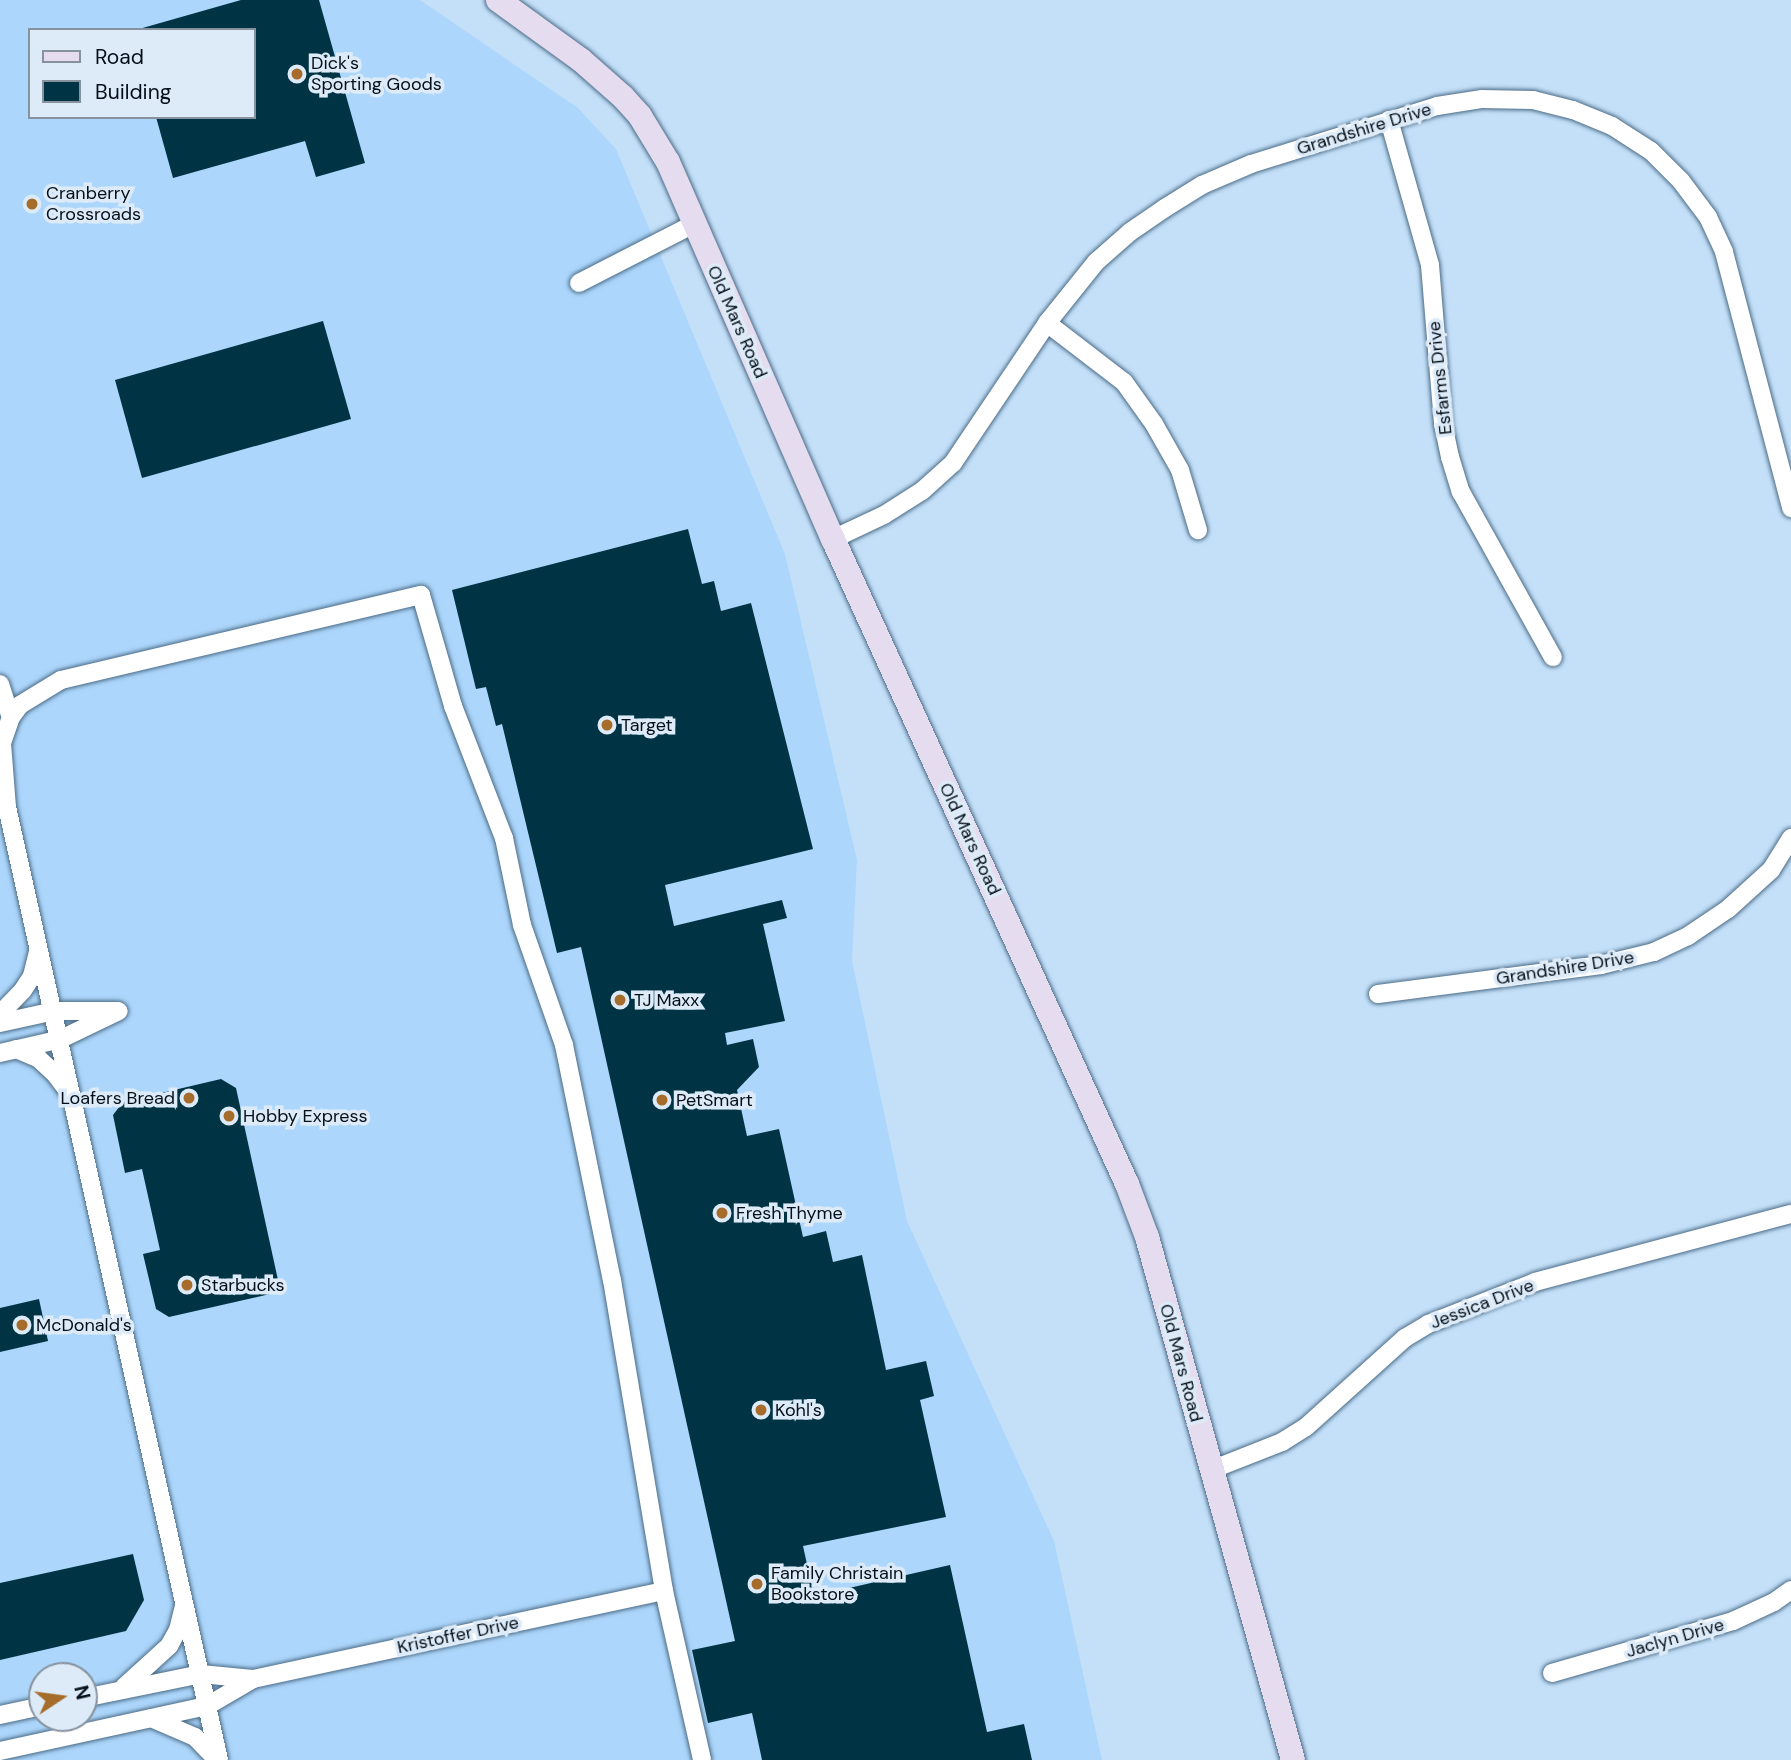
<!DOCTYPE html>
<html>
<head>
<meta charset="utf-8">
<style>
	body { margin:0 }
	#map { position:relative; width:1791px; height:1760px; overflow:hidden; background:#c4e0f9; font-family:"DM Sans",sans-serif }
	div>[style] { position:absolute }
	.built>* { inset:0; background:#acd6fb }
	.building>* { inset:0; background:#003444 }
	.roads { filter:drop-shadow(0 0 2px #4b6b86) drop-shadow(0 0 2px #4b6b86) }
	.street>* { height:18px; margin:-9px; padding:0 9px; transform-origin:9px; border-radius:9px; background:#fff }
	.secondary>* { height:24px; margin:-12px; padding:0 12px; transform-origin:12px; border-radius:12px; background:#e5dcef }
	.dots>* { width:19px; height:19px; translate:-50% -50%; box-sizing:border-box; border:4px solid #ddebf8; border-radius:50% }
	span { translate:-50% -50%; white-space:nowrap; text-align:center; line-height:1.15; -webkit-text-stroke:7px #ddebf8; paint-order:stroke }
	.poi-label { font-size:18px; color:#040f19 }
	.left { translate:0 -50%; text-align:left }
	.right { translate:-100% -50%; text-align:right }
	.street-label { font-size:18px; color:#040f19 }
	.legend { position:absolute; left:28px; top:28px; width:228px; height:91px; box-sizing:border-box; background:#ddebf8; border:2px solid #86939f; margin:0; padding:9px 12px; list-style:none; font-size:21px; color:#040f19 }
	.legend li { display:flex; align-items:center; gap:14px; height:35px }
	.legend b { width:35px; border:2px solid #86939f }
	.north { position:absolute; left:28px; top:1662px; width:70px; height:70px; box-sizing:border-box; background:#ddebf8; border:2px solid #86939f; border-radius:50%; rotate:77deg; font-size:19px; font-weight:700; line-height:28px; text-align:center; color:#040f19 }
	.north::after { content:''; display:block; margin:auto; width:24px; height:32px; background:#a66c2b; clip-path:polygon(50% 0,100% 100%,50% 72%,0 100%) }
</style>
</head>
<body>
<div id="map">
	<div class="built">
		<i style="clip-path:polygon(evenodd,0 0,420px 0,578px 108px,616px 149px,785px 554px,857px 860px,852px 961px,907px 1221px,1054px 1541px,1102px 1760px,0 1760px,0 0,30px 30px,254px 30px,254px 117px,30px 117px,30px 30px,0 0,42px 1676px,84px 1676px,84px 1718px,42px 1718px,42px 1676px)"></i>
	</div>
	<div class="building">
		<i style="clip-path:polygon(241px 0,319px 0,365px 163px,316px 177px,305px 141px,173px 178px,156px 117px,254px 117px,254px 30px,139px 29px)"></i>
		<i style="clip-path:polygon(323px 321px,351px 419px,142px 478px,115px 380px)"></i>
		<i style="clip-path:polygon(688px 529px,702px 584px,714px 581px,721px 611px,751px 603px,813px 849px,665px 885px,674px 926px,782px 900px,787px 918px,763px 924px,785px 1021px,725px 1033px,727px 1045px,753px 1039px,759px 1067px,737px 1090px,747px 1136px,779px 1129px,803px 1237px,826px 1231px,833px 1262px,862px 1255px,886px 1370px,926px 1361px,934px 1396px,920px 1400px,946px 1517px,803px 1546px,814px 1596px,950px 1565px,987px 1732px,1024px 1724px,1032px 1760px,762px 1760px,752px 1713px,708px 1723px,692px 1650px,735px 1641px,581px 947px,557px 953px,502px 724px,496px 726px,486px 687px,476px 689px,452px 590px)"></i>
		<i style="clip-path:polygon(221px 1079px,236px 1088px,278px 1280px,270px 1294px,169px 1317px,156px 1309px,143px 1254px,160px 1250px,142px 1169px,125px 1173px,113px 1115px,123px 1102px)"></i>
		<i style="clip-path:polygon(39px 1299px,48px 1341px,0 1352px,0 1308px)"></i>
		<i style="clip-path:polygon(133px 1554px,144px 1600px,126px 1631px,0 1660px,0 1583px)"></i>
	</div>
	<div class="roads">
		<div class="street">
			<i style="left:1389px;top:120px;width:151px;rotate:74.2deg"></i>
			<i style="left:1430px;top:265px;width:160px;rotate:85.3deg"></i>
			<i style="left:1443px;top:424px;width:34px;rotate:78deg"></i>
			<i style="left:1450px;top:457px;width:37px;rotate:73deg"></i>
			<i style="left:1461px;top:492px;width:189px;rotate:60.9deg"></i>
			<i style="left:579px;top:283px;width:129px;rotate:-27.2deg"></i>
			<i style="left:1047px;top:323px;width:97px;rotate:37.5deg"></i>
			<i style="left:1124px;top:382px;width:52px;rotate:54.5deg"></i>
			<i style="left:1154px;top:424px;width:53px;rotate:60.5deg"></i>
			<i style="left:1180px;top:470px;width:63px;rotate:73.3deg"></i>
			<i style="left:833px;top:539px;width:56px;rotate:-25.2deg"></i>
			<i style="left:884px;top:515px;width:45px;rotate:-32.3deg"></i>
			<i style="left:922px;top:491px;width:42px;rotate:-42.1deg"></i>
			<i style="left:953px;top:463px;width:169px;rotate:-56.1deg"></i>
			<i style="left:1047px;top:323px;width:78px;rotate:-51.2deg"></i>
			<i style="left:1096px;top:262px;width:45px;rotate:-41.4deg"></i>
			<i style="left:1130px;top:232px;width:42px;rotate:-34.4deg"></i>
			<i style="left:1165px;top:208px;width:44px;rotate:-31.9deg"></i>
			<i style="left:1202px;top:185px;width:53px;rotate:-23.2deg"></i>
			<i style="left:1251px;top:164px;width:195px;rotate:-17.3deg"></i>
			<i style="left:1437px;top:106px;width:46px;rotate:-8.8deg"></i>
			<i style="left:1482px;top:99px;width:51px;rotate:1.1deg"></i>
			<i style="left:1533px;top:100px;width:41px;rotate:14deg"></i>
			<i style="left:1573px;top:110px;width:42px;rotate:22.3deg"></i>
			<i style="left:1612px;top:126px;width:46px;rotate:32.7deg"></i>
			<i style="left:1651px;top:151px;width:42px;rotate:45deg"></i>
			<i style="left:1681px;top:181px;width:45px;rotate:53.1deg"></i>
			<i style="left:1708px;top:217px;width:38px;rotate:65deg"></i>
			<i style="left:1724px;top:252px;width:265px;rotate:75.3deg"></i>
			<i style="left:0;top:684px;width:35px;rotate:72deg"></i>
			<i style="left:1378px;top:994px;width:225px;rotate:-7.4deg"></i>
			<i style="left:1601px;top:965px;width:55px;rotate:-13.8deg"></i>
			<i style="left:1654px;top:952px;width:38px;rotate:-25deg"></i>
			<i style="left:1688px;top:936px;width:48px;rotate:-34deg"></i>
			<i style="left:1728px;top:909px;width:58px;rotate:-42.2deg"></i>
			<i style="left:1771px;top:870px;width:38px;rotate:-58deg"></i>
			<i style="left:0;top:1014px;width:33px;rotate:-46deg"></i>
			<i style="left:23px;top:990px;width:17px;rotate:-57deg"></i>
			<i style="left:32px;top:976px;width:25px;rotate:-76deg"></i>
			<i style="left:0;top:1023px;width:55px;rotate:-12.5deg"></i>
			<i style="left:54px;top:1011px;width:62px"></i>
			<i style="left:16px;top:1049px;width:25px;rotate:23deg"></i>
			<i style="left:39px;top:1059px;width:23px;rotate:43deg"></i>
			<i style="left:56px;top:1075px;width:21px;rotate:53deg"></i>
			<i style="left:0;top:1053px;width:63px;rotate:-12.9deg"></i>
			<i style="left:61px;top:1039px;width:64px;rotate:-25.8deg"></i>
			<i style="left:1211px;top:1470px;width:76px;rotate:-21.5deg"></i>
			<i style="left:1282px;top:1442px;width:28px;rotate:-32deg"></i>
			<i style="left:1306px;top:1427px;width:133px;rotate:-42deg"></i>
			<i style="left:1405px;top:1338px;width:27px;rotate:-31deg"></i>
			<i style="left:1428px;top:1324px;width:115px;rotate:-21.4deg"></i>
			<i style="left:1535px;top:1282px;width:265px;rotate:-14.9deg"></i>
			<i style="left:1552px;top:1673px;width:188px;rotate:-16deg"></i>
			<i style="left:1733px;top:1621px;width:45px;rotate:-24.9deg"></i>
			<i style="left:1774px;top:1602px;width:21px;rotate:-35deg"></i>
			<i style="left:124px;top:1687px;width:61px;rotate:-42.3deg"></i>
			<i style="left:169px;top:1646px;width:18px;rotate:-61deg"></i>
			<i style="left:178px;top:1630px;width:25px;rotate:-76deg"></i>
			<i style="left:84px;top:1698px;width:119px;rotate:-11.6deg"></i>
			<i style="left:201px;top:1674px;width:52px;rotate:5.5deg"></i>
			<i style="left:253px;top:1679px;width:420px;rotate:-12.1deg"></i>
			<i style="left:0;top:1715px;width:43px;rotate:-12.1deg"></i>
			<i style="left:151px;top:1718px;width:48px;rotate:23.4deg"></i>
			<i style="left:195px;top:1737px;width:32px;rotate:46deg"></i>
			<i style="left:0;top:1751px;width:212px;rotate:-12.3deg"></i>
			<i style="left:207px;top:1706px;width:53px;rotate:-30.4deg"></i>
			<i style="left:219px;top:1760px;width:976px;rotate:-102.54deg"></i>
			<i style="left:7px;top:807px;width:64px;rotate:-94.5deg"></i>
			<i style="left:2px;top:743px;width:28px;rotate:-71deg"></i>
			<i style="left:11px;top:717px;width:15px;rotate:-53deg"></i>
			<i style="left:20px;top:705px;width:48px;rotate:-31.4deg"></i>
			<i style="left:61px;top:680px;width:370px;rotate:-13.3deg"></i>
			<i style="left:421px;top:595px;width:116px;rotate:73.9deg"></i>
			<i style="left:453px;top:706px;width:142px;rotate:68.9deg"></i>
			<i style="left:504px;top:838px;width:89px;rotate:78.3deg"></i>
			<i style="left:522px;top:925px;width:127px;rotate:70.7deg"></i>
			<i style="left:564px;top:1045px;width:240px;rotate:78.5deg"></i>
			<i style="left:612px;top:1280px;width:315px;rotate:80.5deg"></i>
			<i style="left:664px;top:1591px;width:173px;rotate:77.3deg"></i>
		</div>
		<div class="secondary">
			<i style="left:498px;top:0;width:102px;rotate:35.9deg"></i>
			<i style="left:581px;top:60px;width:56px;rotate:41.4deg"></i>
			<i style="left:623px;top:97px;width:25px;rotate:48deg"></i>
			<i style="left:640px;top:116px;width:54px;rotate:58.7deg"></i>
			<i style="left:668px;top:162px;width:412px;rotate:66.4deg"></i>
			<i style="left:833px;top:539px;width:709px;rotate:65.5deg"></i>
			<i style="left:1127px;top:1184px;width:57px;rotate:69.3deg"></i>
			<i style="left:1147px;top:1237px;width:543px;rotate:74.4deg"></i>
		</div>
	</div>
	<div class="dots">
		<i style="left:297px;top:74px;background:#a66c2b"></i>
		<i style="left:32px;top:204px;background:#a66c2b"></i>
		<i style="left:607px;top:725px;background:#a66c2b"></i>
		<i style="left:620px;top:1000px;background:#a66c2b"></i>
		<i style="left:189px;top:1098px;background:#a66c2b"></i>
		<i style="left:662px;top:1100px;background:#a66c2b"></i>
		<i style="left:229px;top:1116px;background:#a66c2b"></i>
		<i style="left:722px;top:1213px;background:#a66c2b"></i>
		<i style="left:187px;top:1285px;background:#a66c2b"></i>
		<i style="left:22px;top:1325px;background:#a66c2b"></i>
		<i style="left:761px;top:1410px;background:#a66c2b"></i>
		<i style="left:757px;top:1584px;background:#a66c2b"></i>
	</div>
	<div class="poi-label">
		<span class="left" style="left:311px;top:74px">Dick's<br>Sporting Goods</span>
		<span class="left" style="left:46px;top:204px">Cranberry<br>Crossroads</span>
		<span class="left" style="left:621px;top:725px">Target</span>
		<span class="left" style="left:634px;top:1000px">TJ Maxx</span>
		<span class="right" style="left:175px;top:1098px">Loafers Bread</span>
		<span class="left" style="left:676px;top:1100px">PetSmart</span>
		<span class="left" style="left:243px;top:1116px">Hobby Express</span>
		<span class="left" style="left:736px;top:1213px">Fresh Thyme</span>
		<span class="left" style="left:201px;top:1285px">Starbucks</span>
		<span class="left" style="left:36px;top:1325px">McDonald's</span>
		<span class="left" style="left:775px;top:1410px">Kohl's</span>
		<span class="left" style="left:771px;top:1584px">Family Christain<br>Bookstore</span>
	</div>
	<div class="street-label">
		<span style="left:1364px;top:129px;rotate:-17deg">Grandshire Drive</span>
		<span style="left:737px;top:322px;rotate:66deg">Old Mars Road</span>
		<span style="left:1440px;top:378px;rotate:-96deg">Esfarms Drive</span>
		<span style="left:970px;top:839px;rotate:65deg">Old Mars Road</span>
		<span style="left:1565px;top:968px;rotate:-9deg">Grandshire Drive</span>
		<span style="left:1482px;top:1304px;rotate:-21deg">Jessica Drive</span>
		<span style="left:1181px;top:1363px;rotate:75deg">Old Mars Road</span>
		<span style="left:458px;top:1635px;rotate:-12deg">Kristoffer Drive</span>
		<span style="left:1675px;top:1638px;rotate:-16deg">Jaclyn Drive</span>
	</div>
	<ul class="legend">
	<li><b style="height:9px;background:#e5dcef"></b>Road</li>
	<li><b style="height:19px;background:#003444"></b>Building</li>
	</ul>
	<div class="north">N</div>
</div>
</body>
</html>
